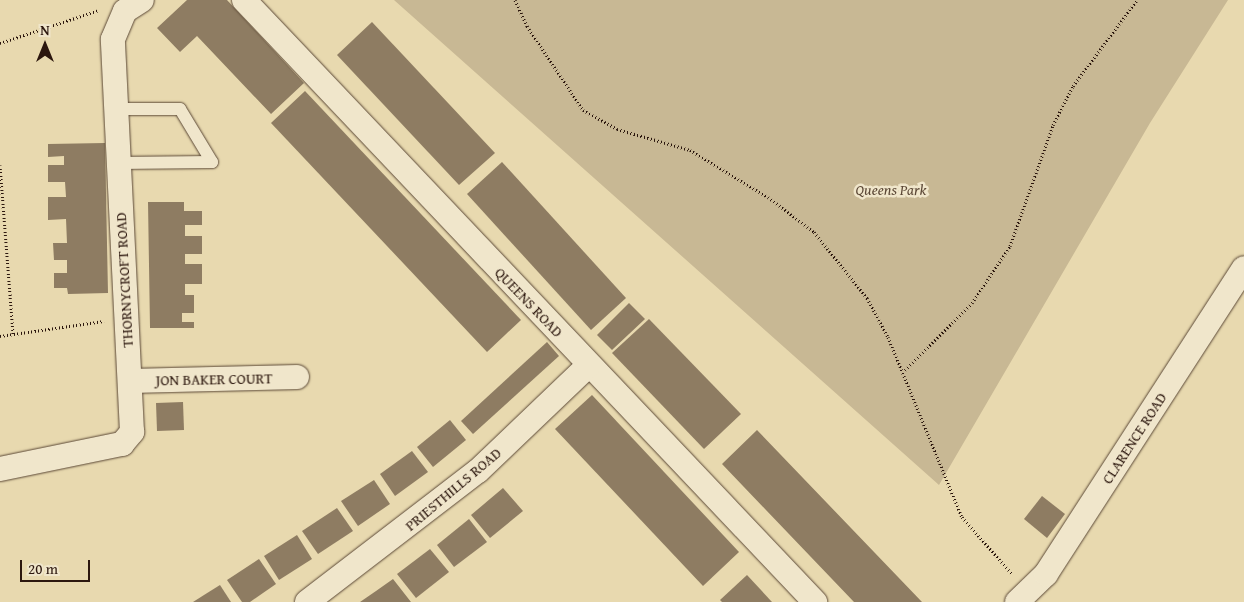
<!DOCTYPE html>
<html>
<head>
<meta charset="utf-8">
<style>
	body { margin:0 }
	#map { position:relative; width:1244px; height:602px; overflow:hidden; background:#e8d9af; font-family:"Gentium Book Plus",serif }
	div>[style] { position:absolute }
	.green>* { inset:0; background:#c8b894 }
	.building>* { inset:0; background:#8e7c62 }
	.path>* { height:3px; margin-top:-1.5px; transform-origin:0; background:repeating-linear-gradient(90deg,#2c170e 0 1px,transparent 0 3.5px) }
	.roads { filter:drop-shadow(0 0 1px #5b4836) drop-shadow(0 0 1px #5b4836) }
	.lane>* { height:12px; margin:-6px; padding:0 6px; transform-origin:6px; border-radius:6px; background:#f0e6cb }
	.street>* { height:24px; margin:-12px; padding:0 12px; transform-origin:12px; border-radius:12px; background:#f0e6cb }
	span { translate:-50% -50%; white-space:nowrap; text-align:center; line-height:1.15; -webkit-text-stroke:5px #f0e6cb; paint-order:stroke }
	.park-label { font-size:15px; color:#5b4736; font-style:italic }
	.street-label { font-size:15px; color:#2c170e }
	.north { position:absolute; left:20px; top:20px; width:50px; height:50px; -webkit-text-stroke:4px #f0e6cb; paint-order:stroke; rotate:0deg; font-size:14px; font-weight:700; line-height:20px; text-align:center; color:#2c170e }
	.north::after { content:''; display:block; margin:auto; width:18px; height:22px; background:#2c170e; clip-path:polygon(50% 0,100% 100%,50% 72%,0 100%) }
	.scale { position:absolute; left:20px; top:560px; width:70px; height:22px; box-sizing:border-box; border:2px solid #2c170e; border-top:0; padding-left:6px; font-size:15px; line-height:18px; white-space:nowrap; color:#2c170e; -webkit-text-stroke:4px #f0e6cb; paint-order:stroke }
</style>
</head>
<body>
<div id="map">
	<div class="green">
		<i style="clip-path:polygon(394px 0,1228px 0,1150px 123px,939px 485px)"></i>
	</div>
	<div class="building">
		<i style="clip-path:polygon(187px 0,227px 0,304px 83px,271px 114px,197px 36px,180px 52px,157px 28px)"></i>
		<i style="clip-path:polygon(372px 22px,495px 153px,459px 185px,337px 55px)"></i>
		<i style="clip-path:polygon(305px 91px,521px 320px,487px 352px,271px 123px)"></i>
		<i style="clip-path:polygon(105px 143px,108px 293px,68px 294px,67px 288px,54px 288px,54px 273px,67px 273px,67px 260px,54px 260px,53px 243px,67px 243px,66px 219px,48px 220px,48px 197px,66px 197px,65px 182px,48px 182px,48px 165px,64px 165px,64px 156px,48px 157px,48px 144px)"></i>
		<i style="clip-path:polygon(502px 162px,626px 298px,591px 330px,467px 194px)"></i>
		<i style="clip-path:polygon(148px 202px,184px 202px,184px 211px,202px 211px,202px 225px,185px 225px,185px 236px,202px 236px,202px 254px,185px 254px,185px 264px,202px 264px,202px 284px,185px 284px,185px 295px,194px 295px,194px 313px,182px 313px,182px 322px,194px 322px,194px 328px,150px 328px)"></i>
		<i style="clip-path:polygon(629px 303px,645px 319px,612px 350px,597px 335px)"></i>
		<i style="clip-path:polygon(649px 319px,741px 414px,704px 449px,612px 353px)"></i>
		<i style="clip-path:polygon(547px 342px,559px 356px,473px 434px,461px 421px)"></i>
		<i style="clip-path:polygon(592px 395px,739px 552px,703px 586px,555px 429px)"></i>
		<i style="clip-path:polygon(183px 402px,184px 430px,157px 431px,156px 403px)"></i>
		<i style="clip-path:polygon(450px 420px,466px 440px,433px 467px,417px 447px)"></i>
		<i style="clip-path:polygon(757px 430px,827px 503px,922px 602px,854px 602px,722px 464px)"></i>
		<i style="clip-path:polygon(412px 451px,428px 472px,395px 496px,380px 474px)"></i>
		<i style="clip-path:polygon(374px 480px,390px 504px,358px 526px,341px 501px)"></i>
		<i style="clip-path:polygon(503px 488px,523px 511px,490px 538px,471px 515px)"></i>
		<i style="clip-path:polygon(1042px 496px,1065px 514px,1047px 538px,1024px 519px)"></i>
		<i style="clip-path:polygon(337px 508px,353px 531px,318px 554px,302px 531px)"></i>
		<i style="clip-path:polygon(469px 519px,487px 542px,454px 567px,437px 545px)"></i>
		<i style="clip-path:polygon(297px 535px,312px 559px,279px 580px,264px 556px)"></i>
		<i style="clip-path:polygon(430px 549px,449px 572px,416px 598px,397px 574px)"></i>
		<i style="clip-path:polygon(259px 559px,276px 584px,250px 602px,242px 602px,227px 580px)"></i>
		<i style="clip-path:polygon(747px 575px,772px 602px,722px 602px,720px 600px)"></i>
		<i style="clip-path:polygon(393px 579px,411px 602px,360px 602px,376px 591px)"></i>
		<i style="clip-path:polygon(220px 585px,231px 602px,193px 602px,204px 595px)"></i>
	</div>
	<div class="path">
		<i style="left:515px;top:0;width:29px;rotate:65deg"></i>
		<i style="left:527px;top:26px;width:101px;rotate:56.3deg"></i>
		<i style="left:583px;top:110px;width:39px;rotate:29deg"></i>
		<i style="left:617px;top:129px;width:76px;rotate:16deg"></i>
		<i style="left:690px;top:150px;width:91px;rotate:31.1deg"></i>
		<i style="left:768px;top:197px;width:58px;rotate:37.3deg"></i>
		<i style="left:814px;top:232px;width:85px;rotate:51.2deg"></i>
		<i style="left:867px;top:298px;width:44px;rotate:61.7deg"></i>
		<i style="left:888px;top:337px;width:195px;rotate:67.7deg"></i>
		<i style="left:962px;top:517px;width:77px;rotate:48.7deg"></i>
		<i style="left:0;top:43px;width:104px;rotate:-18.4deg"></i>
		<i style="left:0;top:165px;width:169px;rotate:85.6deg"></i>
		<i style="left:0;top:336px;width:105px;rotate:-8.2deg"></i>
		<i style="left:905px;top:370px;width:95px;rotate:-45deg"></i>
		<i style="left:972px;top:303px;width:69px;rotate:-56.3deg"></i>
		<i style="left:1010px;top:246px;width:128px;rotate:-70.4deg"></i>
		<i style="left:1053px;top:125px;width:44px;rotate:-62.9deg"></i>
		<i style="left:1073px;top:86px;width:107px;rotate:-53.3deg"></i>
	</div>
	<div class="roads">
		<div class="lane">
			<i style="left:116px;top:109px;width:64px"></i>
			<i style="left:180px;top:109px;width:62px;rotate:58.9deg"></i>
			<i style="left:212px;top:162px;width:94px;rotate:179.4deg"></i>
		</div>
		<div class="street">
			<i style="left:244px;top:0;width:830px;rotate:46.51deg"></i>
			<i style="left:131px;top:381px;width:166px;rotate:-1.4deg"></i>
			<i style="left:0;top:469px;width:125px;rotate:-11.6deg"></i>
			<i style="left:122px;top:444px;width:16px;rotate:-50deg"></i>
			<i style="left:132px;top:432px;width:393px;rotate:-92.8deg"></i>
			<i style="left:113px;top:39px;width:30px;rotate:-67deg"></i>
			<i style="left:125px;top:11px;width:20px;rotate:-33deg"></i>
			<i style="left:307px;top:602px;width:215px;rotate:-37.5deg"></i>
			<i style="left:478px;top:471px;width:153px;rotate:-43.7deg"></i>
			<i style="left:1017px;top:602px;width:40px;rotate:-44deg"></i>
			<i style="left:1046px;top:574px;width:364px;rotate:-57.1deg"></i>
		</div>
	</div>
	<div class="park-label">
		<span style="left:891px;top:190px">Queens Park</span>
	</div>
	<div class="street-label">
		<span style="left:124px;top:280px;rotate:-93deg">THORNYCROFT ROAD</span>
		<span style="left:529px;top:302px;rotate:46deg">QUEENS ROAD</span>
		<span style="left:214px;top:379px;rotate:-1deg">JON BAKER COURT</span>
		<span style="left:1134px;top:438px;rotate:-57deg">CLARENCE ROAD</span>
		<span style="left:453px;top:489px;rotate:-40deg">PRIESTHILLS ROAD</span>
	</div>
	<div class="north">N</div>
	<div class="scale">20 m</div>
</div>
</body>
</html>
